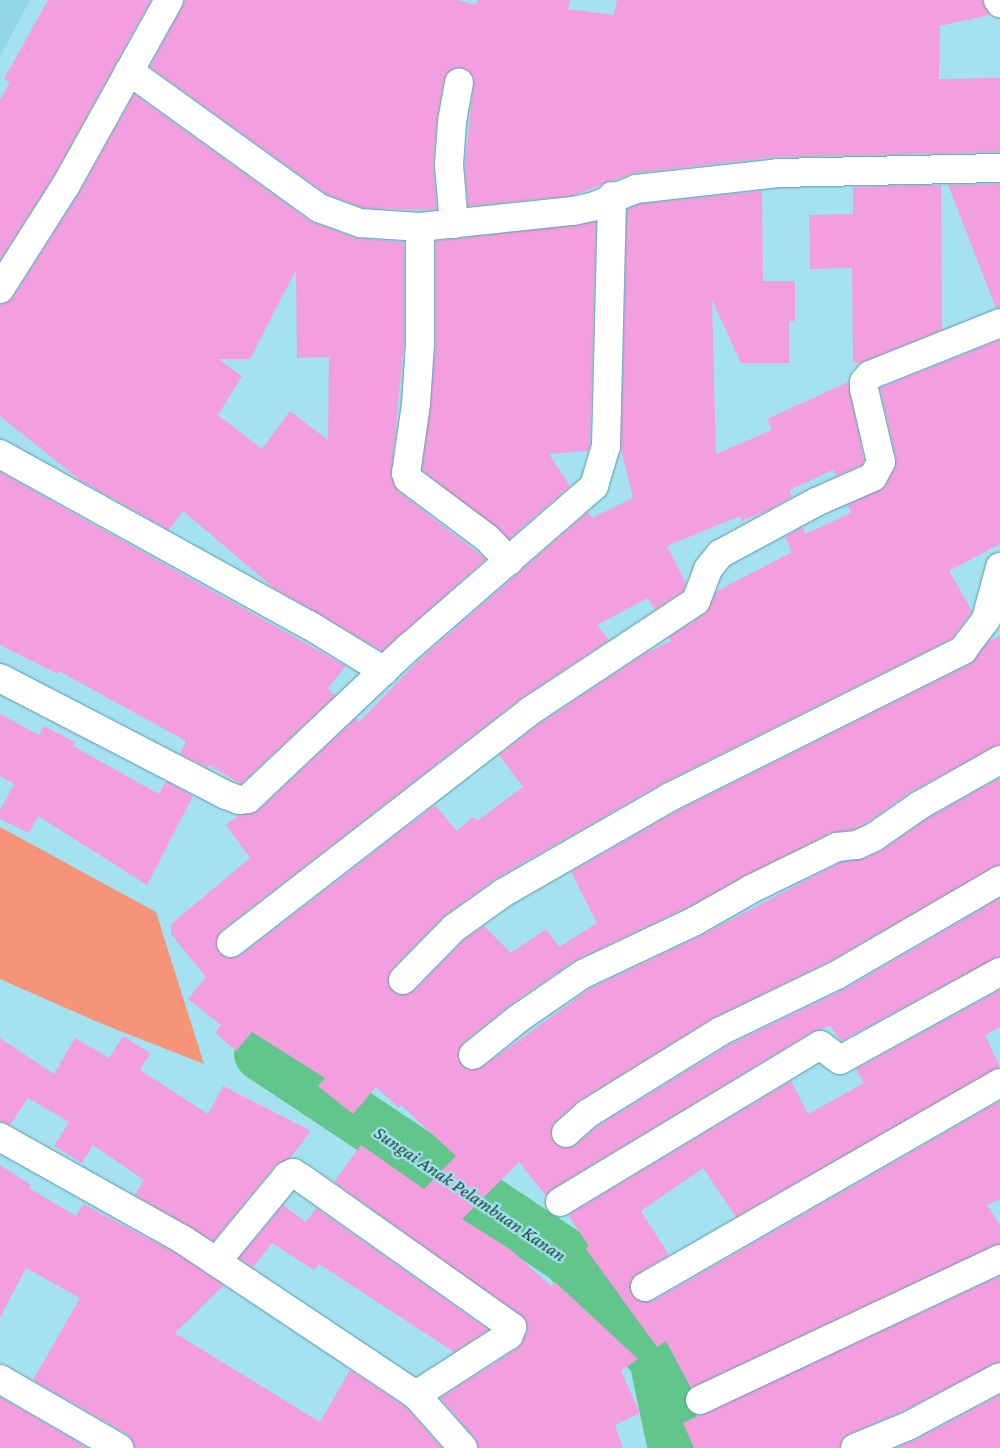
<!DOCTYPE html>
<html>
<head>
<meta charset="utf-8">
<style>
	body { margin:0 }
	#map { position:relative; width:1000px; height:1448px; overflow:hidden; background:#a4e2f2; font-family:"Crimson Pro",serif }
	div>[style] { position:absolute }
	.built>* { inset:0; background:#90d6e8 }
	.green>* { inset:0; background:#f59479 }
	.river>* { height:55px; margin:-27.5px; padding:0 27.5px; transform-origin:27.5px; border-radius:27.5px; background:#62c68c }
	.building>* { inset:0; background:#f39fdf }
	.roads { filter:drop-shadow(0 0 1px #5b96a6) drop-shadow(0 0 1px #5b96a6) }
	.street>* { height:28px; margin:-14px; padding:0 14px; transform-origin:14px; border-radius:14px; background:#fff }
	.secondary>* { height:28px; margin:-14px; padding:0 14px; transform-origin:14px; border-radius:14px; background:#fff }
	span { translate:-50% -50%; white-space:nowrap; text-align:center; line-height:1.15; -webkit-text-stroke:4.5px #a4e2f2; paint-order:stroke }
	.water-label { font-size:19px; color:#1a442c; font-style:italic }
</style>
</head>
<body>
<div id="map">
	<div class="built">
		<i style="clip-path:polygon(0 0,30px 0,0 56px)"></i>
	</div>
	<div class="green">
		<i style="clip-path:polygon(0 827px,156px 912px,204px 1064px,100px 1023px,0 979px)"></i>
	</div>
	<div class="river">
		<i style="left:261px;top:1053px;width:367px;rotate:33.6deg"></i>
		<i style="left:567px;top:1256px;width:135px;rotate:48.9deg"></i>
		<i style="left:656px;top:1358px;width:92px;rotate:78.1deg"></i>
	</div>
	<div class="building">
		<i style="clip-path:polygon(48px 0,151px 0,53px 177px,0 260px,0 100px,10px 82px,4px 79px)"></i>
		<i style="clip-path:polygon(185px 0,457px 0,476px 5px,478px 0,570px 0,568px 9px,614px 15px,617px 0,983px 0,990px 15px,940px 26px,939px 79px,1000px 78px,1000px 152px,776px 157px,634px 173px,571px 196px,468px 206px,465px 165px,474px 78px,469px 71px,454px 68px,444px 80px,437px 119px,433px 164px,437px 210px,363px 208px,326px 194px,150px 67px)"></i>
		<i style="clip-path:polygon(evenodd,134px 94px,310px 221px,355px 238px,404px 242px,404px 343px,391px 478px,399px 492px,486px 559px,382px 651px,274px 588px,183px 511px,169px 530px,80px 480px,0 416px,0 305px,13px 297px,79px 193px,134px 94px,296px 270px,297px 358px,329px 357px,328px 440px,290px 411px,262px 449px,218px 415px,242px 376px,218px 359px,250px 359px,296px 270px)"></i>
		<i style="clip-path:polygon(1000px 184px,1000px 308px,996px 308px,948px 185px)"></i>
		<i style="clip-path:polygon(941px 185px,942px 330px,860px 363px,853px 363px,852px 268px,810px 269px,809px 215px,853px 214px,853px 187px)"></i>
		<i style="clip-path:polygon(762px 191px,763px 281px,795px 281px,795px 321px,789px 321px,789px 363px,741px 363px,712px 300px,716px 454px,772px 430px,767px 419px,848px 382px,864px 460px,862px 465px,836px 476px,833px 470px,790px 490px,792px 497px,771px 509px,742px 521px,740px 516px,667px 546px,686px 583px,683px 591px,655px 610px,648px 598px,597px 625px,609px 640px,520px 699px,221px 931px,216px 946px,226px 958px,241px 955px,435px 805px,457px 831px,473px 817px,477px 821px,523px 787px,499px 755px,539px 724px,644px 654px,671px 641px,669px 637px,705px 614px,717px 591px,792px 552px,785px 537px,803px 527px,805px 534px,851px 513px,848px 505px,886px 485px,896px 458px,880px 388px,1000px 340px,1000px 544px,949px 571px,972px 611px,953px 638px,663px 783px,495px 879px,443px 917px,392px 969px,388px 984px,399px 995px,414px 991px,464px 940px,484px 926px,511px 953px,546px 929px,559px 947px,597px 923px,571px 872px,677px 811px,970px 664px,989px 641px,1000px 636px,1000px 744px,912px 791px,866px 823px,853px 830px,830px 833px,688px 907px,574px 961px,510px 1005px,463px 1043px,458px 1058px,468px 1070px,482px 1067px,591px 988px,702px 935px,841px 862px,863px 859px,881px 851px,928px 818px,1000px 778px,1000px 864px,830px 961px,713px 1018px,579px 1101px,555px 1122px,551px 1137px,562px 1148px,576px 1145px,596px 1127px,729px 1045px,845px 989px,1000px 898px,1000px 956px,841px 1041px,830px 1026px,812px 1032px,552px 1189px,546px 1196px,519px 1162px,462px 1219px,511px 1250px,551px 1286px,555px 1282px,638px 1359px,621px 1371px,640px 1413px,615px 1425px,623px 1448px,478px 1448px,475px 1438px,440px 1398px,518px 1348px,527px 1332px,526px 1320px,334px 1182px,361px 1145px,424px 1189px,456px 1156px,401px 1105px,399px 1108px,376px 1087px,353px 1114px,318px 1086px,325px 1078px,252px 1032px,236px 1051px,215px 1033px,221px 1025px,188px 999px,206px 977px,171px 934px,171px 924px,250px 858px,226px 825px,239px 815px,259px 810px,356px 718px,359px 722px,420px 659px,588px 512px,592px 518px,633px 498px,621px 449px,627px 209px,640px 204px)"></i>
		<i style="clip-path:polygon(596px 222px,590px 444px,588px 451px,549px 454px,570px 486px,509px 539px,422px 470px,436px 345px,436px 241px)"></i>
		<i style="clip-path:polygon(0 472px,346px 666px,328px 688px,335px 696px,241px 784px,209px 765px,208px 768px,180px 754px,186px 741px,59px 671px,58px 674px,0 645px)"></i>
		<i style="clip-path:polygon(0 714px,39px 735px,44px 726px,75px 742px,73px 746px,159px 794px,166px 781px,193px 796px,147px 885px,38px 816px,29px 833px,0 819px,0 810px,14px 784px,0 776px)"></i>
		<i style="clip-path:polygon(1000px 990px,1000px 1027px,985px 1035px,1000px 1067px,736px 1217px,703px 1168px,641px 1211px,669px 1255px,637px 1274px,629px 1287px,638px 1301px,653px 1301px,1000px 1101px,1000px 1199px,987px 1205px,1000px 1225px,1000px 1244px,691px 1388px,666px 1341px,657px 1347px,586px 1249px,589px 1246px,568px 1215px,791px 1081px,808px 1114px,864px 1083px,856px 1069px)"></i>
		<i style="clip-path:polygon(123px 1036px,150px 1053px,140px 1070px,208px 1114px,223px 1086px,311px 1131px,290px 1158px,275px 1166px,213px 1241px,135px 1195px,144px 1180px,93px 1145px,82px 1163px,54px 1146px,69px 1122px,28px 1098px,10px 1125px,0 1121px,0 1038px,54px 1074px,75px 1038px,109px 1058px)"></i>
		<i style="clip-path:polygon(0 1165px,31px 1185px,29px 1188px,76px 1216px,83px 1204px,174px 1252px,224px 1285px,175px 1333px,320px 1422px,350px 1370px,406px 1407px,442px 1448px,135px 1448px,127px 1434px,33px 1380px,80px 1298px,26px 1268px,0 1318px)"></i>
		<i style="clip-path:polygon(283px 1205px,306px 1222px,316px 1208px,489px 1330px,454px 1352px,319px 1264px,314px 1270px,272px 1243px,253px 1267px,239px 1258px)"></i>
		<i style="clip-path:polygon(1000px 1276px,1000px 1361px,901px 1412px,849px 1434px,842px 1439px,840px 1448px,694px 1448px,683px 1423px)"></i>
		<i style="clip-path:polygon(1000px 1395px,1000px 1448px,896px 1448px,915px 1440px)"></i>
		<i style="clip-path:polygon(0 1397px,88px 1448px,0 1448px)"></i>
	</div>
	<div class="roads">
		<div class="street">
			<i style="left:129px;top:71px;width:234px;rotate:35.8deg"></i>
			<i style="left:319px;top:208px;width:44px;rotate:20.1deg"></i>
			<i style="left:360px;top:223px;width:60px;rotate:3.8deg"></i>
			<i style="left:420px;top:227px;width:154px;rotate:-6deg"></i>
			<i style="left:573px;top:211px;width:19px;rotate:-12deg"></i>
			<i style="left:592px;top:207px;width:48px;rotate:-22.2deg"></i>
			<i style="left:636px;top:189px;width:143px;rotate:-6.4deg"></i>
			<i style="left:778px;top:173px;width:222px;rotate:-1.3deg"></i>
			<i style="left:454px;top:224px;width:59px;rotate:-94.8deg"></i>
			<i style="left:449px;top:165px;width:43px;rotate:-86deg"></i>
			<i style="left:452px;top:122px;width:40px;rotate:-80deg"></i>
			<i style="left:420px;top:227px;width:117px;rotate:90deg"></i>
			<i style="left:420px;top:344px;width:60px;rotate:93.8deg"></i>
			<i style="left:416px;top:404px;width:70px;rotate:98.2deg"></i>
			<i style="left:406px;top:473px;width:6px;rotate:72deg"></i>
			<i style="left:408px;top:479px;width:99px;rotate:36.8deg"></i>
			<i style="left:487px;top:538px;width:32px;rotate:46deg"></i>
			<i style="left:0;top:289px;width:123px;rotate:-57.6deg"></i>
			<i style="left:66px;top:185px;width:212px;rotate:-60.9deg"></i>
			<i style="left:0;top:454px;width:353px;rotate:29deg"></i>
			<i style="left:309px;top:625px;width:88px;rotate:31.5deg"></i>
			<i style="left:0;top:678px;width:254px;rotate:27.4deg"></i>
			<i style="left:226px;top:795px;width:14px;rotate:21deg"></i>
			<i style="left:239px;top:800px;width:9px;rotate:-6deg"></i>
			<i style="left:248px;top:799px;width:221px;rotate:-43.4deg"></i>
			<i style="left:409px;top:647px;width:245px;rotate:-41deg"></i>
			<i style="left:594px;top:486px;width:42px;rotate:-73.3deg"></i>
			<i style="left:606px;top:446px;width:250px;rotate:-88.6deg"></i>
			<i style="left:231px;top:943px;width:378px;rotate:-37.8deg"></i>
			<i style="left:530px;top:711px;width:199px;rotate:-33.5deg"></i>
			<i style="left:696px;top:601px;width:34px;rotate:-69deg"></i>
			<i style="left:708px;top:569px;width:19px;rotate:-51deg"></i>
			<i style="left:720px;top:554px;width:109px;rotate:-28.4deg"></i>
			<i style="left:816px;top:502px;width:62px;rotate:-23.7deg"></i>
			<i style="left:873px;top:477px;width:17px;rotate:-62deg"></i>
			<i style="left:881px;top:462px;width:75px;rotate:-103.1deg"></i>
			<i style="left:864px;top:389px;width:7px;rotate:-90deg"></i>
			<i style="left:864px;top:382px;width:9px;rotate:-49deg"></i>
			<i style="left:870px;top:375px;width:140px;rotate:-21.8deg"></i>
			<i style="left:403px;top:980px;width:73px;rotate:-45.6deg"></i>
			<i style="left:454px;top:928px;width:60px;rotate:-35.5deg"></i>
			<i style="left:503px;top:893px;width:193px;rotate:-29.9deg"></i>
			<i style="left:670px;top:797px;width:328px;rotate:-26.6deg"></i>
			<i style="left:963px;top:650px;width:39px;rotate:-53deg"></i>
			<i style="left:986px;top:619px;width:54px;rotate:-74.9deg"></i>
			<i style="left:473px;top:1055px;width:59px;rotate:-38.8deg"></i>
			<i style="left:519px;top:1018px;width:78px;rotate:-34.5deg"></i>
			<i style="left:583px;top:974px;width:124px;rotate:-25.3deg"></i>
			<i style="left:695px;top:921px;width:64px;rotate:-29.7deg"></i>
			<i style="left:751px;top:889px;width:96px;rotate:-26deg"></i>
			<i style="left:837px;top:847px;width:20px;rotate:-6deg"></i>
			<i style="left:857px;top:845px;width:19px;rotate:-25deg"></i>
			<i style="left:874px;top:837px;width:56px;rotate:-34.8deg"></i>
			<i style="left:920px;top:805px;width:92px;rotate:-29.4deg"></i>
			<i style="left:566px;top:1133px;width:28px;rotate:-42deg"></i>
			<i style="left:587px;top:1114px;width:158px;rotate:-31.8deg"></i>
			<i style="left:721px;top:1031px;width:129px;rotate:-25.8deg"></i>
			<i style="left:837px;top:975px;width:189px;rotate:-30.2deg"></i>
			<i style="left:0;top:1137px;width:209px;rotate:29.3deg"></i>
			<i style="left:182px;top:1239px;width:281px;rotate:33.7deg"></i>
			<i style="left:416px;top:1395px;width:71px;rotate:48.4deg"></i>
			<i style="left:560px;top:1202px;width:304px;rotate:-31.1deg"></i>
			<i style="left:820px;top:1045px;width:25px;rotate:37deg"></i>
			<i style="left:840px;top:1060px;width:183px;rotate:-28.8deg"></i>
			<i style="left:216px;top:1262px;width:112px;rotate:-50.5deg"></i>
			<i style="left:287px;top:1176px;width:7px;rotate:-27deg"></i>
			<i style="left:293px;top:1173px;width:8px;rotate:30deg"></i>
			<i style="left:300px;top:1177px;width:260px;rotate:35.3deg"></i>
			<i style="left:512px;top:1327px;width:9px;rotate:111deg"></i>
			<i style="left:509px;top:1335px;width:111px;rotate:147.2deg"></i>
			<i style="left:645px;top:1287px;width:409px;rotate:-29.9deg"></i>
			<i style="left:0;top:1379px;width:138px;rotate:30.1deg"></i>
			<i style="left:700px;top:1400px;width:331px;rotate:-25.2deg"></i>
			<i style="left:855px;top:1448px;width:57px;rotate:-22.5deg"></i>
			<i style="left:908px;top:1426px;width:104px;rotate:-28deg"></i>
		</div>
		<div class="secondary">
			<i style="left:998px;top:0;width:4px;rotate:56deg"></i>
		</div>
	</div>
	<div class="water-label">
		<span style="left:470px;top:1194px;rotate:34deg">Sungai Anak Pelambuan Kanan</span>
	</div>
</div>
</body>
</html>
